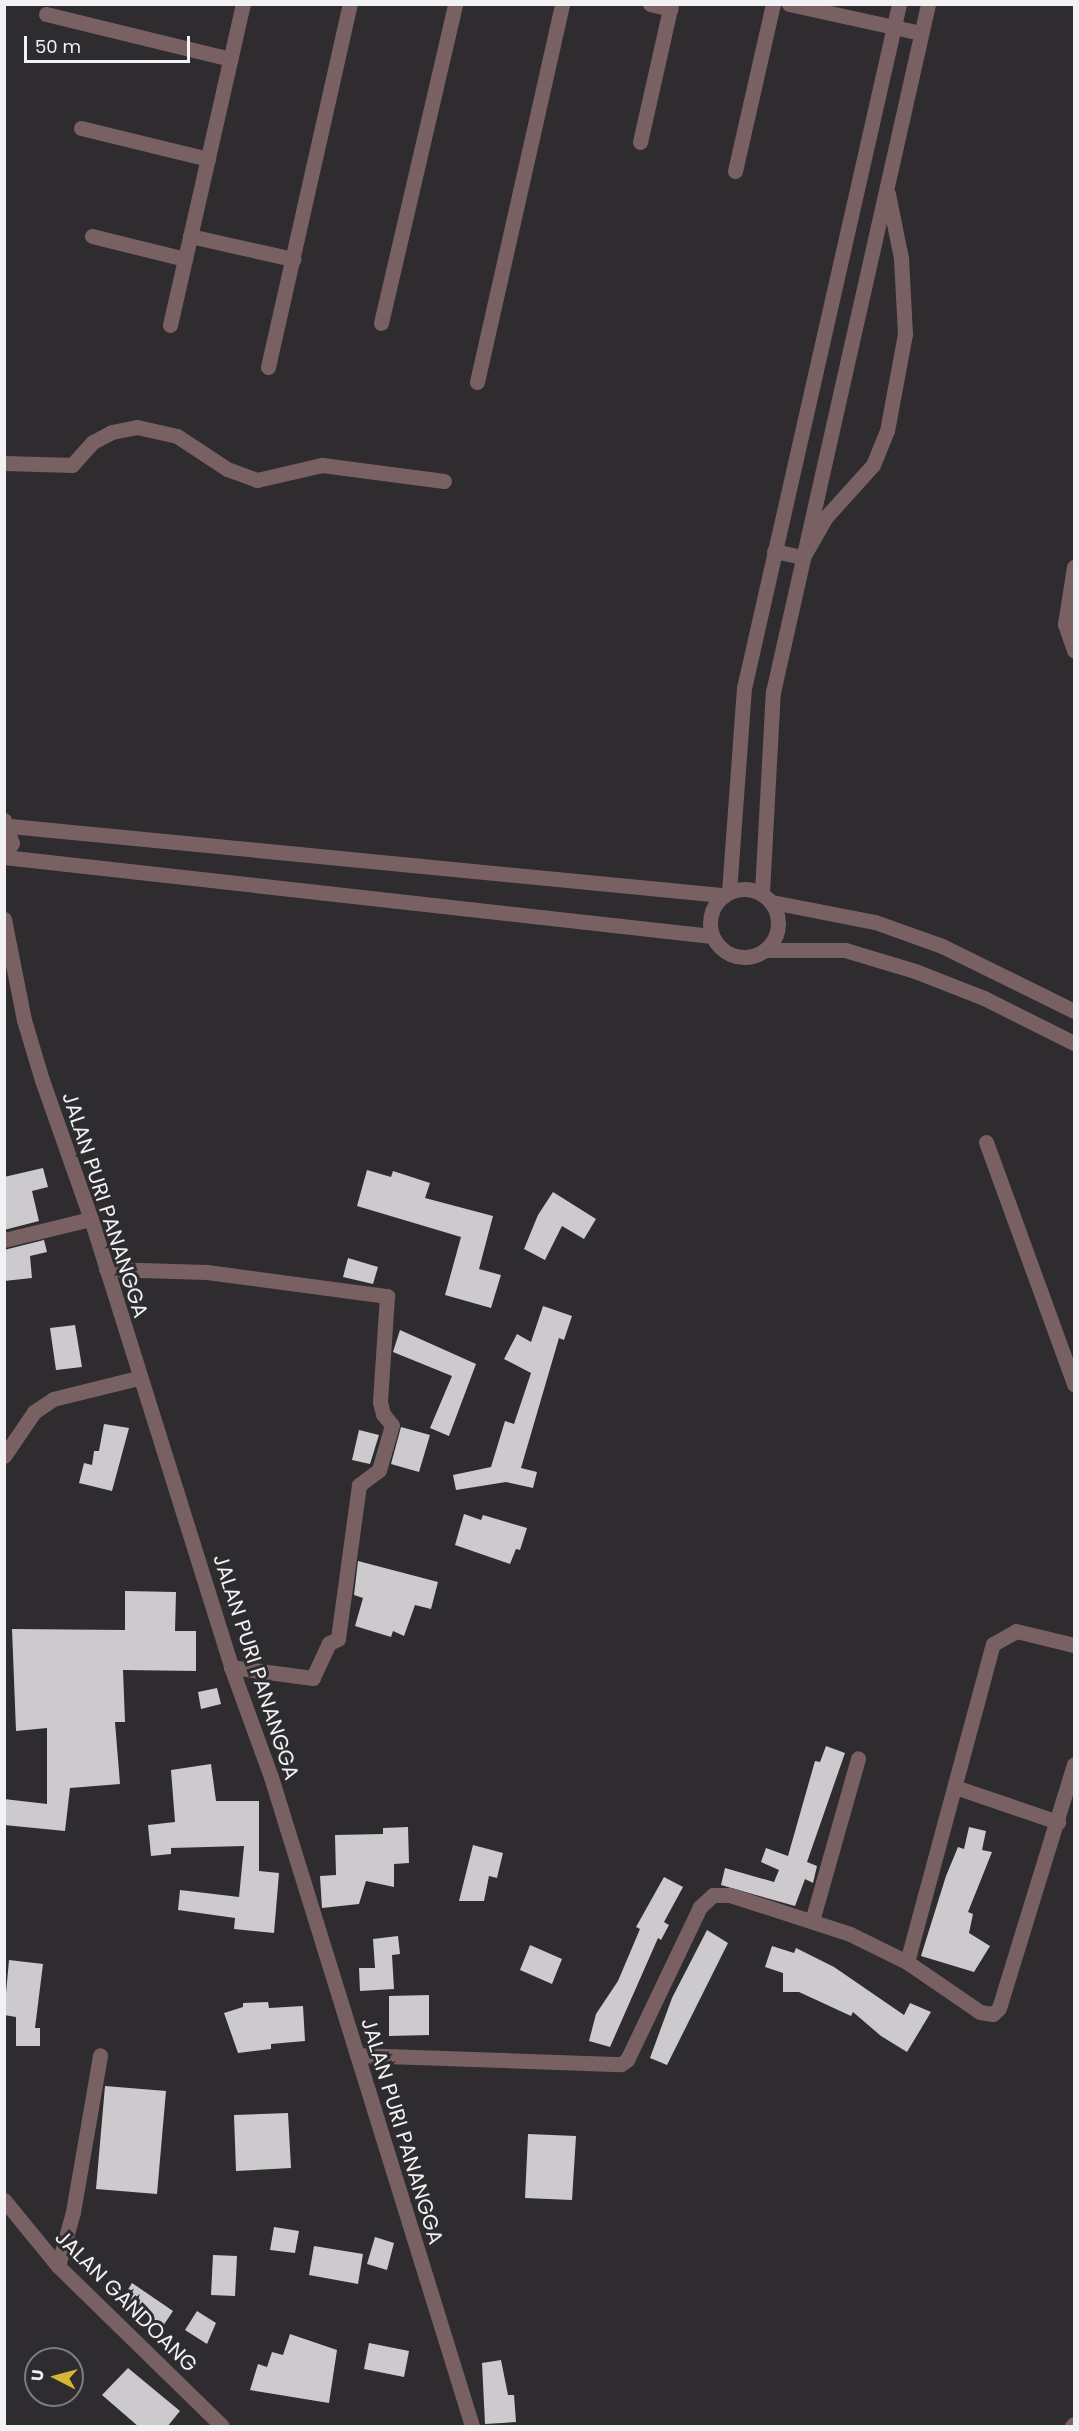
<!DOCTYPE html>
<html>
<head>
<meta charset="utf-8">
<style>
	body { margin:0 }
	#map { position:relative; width:1079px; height:2431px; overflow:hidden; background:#2e2c2f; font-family:Poppins,sans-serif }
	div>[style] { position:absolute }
	.building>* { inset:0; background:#cccacc }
	.minor>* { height:15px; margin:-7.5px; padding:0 7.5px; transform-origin:7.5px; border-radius:7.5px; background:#796163 }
	.minor>.ring { margin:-7.5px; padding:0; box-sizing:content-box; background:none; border:15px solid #796163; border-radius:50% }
	span { translate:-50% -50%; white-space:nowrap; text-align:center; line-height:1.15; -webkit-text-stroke:6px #2e2c2f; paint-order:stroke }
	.street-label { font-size:21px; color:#f2f1f3 }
	.frame { position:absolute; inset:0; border:6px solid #f2f1f3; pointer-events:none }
	.north { position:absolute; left:24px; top:2347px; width:60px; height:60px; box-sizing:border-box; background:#2e2c2f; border:2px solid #7c7b7d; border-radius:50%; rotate:276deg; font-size:16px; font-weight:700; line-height:24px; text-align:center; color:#f2f1f3 }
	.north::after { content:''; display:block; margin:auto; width:21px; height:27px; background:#d5b535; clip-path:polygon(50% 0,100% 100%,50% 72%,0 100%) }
	.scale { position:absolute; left:24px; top:36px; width:166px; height:27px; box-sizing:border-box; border:3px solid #f2f1f3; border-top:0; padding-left:8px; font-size:18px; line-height:21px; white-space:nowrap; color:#f2f1f3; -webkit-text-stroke:4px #2e2c2f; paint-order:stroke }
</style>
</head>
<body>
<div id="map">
	<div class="building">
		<i style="clip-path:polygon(43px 1168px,48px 1187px,32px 1191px,39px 1221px,4px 1230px,4px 1177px)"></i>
		<i style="clip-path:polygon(367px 1170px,391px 1177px,393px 1171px,430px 1183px,425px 1198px,493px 1216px,479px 1269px,501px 1275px,491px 1308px,445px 1295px,461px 1237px,357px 1206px)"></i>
		<i style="clip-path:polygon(553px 1192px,596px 1219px,584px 1239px,562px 1226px,545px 1260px,524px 1249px,538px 1215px)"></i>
		<i style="clip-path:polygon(44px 1240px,47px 1252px,30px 1256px,32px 1278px,4px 1281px,4px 1250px)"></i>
		<i style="clip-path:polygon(348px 1258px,378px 1267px,373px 1284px,343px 1277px)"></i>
		<i style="clip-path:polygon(543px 1306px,572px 1316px,564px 1340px,559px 1338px,521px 1468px,537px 1472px,533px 1488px,506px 1482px,456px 1490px,453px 1475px,491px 1467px,505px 1421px,514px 1424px,531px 1373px,504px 1359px,517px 1334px,531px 1342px)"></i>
		<i style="clip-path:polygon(75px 1325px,82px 1367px,56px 1370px,50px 1328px)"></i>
		<i style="clip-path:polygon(400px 1330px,476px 1364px,449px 1436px,430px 1428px,452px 1376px,393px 1352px)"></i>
		<i style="clip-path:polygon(104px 1424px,129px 1428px,112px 1491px,79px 1483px,84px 1463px,92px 1465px,94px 1451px,99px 1451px)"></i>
		<i style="clip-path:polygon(401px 1427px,430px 1435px,419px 1472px,391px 1464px)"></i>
		<i style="clip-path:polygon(359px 1430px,379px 1435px,370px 1464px,352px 1460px)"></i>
		<i style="clip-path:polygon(464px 1514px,481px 1520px,483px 1515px,527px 1528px,520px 1550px,516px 1549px,510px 1564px,455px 1545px)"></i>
		<i style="clip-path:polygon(358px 1561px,438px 1582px,431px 1609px,415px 1605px,404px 1636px,393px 1631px,391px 1637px,355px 1626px,363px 1598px,354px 1595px)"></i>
		<i style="clip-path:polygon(125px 1591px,176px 1592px,175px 1631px,196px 1631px,196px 1671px,123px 1670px,125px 1722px,115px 1722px,120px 1784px,70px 1788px,65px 1831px,4px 1825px,4px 1799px,47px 1804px,47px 1728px,16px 1731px,12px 1629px,125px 1630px)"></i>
		<i style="clip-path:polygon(217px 1688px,221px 1704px,201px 1709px,198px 1692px)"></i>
		<i style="clip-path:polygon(826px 1746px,845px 1753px,807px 1862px,817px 1866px,813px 1883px,805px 1879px,795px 1906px,721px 1885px,725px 1868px,774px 1882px,779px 1870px,761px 1862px,766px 1848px,788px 1856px,815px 1761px,820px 1762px)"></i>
		<i style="clip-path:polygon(211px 1764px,216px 1801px,259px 1801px,259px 1871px,279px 1873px,274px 1933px,234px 1929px,235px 1918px,178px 1910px,180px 1890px,239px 1897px,244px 1846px,171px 1848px,171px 1854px,151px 1856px,148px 1825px,175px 1822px,171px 1770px)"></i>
		<i style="clip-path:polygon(408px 1827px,409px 1863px,394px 1864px,394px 1887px,366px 1881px,359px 1904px,322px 1908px,320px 1876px,336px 1875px,335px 1835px,383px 1834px,383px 1828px)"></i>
		<i style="clip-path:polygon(969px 1827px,986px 1831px,982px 1850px,992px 1852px,968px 1912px,973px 1914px,969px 1933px,990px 1946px,974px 1972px,921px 1956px,946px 1876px,958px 1847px,964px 1849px)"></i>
		<i style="clip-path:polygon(473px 1845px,503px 1853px,497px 1878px,489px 1876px,484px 1901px,459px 1901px)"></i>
		<i style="clip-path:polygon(664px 1877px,683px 1887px,664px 1922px,669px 1925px,661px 1940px,658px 1938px,610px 2047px,589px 2041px,596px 2014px,618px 1981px,640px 1929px,636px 1927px)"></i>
		<i style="clip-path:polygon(707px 1930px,728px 1943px,667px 2065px,650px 2058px,672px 1998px)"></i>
		<i style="clip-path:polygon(398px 1936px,400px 1954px,392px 1955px,394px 1989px,360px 1991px,359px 1968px,375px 1968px,373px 1939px)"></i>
		<i style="clip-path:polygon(530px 1945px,562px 1959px,552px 1984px,520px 1970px)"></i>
		<i style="clip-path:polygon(772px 1946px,794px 1953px,796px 1948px,834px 1967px,904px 2015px,910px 2003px,931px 2012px,907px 2052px,881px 2036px,853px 2012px,851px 2016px,799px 1992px,783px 1992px,783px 1973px,765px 1967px)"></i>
		<i style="clip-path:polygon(9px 1960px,43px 1964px,35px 2028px,40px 2028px,40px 2046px,16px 2046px,16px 2017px,4px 2015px)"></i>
		<i style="clip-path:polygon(429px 1995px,429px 2035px,389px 2036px,389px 1996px)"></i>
		<i style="clip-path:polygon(268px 2002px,269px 2008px,303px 2006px,305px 2041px,271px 2044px,271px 2049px,238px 2053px,224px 2013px,243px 2007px,243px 2003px)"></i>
		<i style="clip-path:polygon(105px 2086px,166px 2091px,157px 2194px,96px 2189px)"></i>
		<i style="clip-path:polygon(288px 2113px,291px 2168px,236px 2171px,234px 2115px)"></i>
		<i style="clip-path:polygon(528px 2134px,576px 2136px,572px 2200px,525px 2198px)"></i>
		<i style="clip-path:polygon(274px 2227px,299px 2231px,295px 2253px,270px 2250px)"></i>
		<i style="clip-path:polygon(375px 2237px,394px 2243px,387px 2270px,367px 2264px)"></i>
		<i style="clip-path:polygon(314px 2246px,363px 2254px,358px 2284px,309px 2275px)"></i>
		<i style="clip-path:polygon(213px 2255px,237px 2256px,235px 2296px,211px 2295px)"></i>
		<i style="clip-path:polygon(132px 2283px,173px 2311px,163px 2326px,123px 2298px)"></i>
		<i style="clip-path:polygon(197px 2311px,216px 2323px,207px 2344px,185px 2330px)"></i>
		<i style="clip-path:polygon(290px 2334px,337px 2350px,329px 2403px,250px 2390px,258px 2364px,267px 2367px,272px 2352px,283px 2355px)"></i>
		<i style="clip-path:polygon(369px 2343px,409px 2351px,404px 2377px,364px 2369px)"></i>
		<i style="clip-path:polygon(501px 2360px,508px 2395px,514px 2395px,516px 2422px,485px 2424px,482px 2363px)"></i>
		<i style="clip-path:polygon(128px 2368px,180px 2411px,167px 2427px,139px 2427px,102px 2395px)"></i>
	</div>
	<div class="minor">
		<i style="left:650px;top:4px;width:21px;rotate:14deg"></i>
		<i style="left:789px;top:4px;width:135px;rotate:12.4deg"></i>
		<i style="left:46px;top:14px;width:190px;rotate:13.7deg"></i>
		<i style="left:81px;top:128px;width:131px;rotate:13.7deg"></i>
		<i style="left:640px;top:142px;width:141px;rotate:-77.3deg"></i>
		<i style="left:735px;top:171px;width:171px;rotate:-77.2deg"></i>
		<i style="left:92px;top:236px;width:96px;rotate:13.9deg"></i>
		<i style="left:190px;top:236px;width:106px;rotate:12.6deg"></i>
		<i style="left:381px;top:323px;width:327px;rotate:-76.9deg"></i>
		<i style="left:170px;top:325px;width:329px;rotate:-77.2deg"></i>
		<i style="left:268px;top:367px;width:372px;rotate:-77.3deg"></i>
		<i style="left:477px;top:382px;width:387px;rotate:-77.3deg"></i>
		<i style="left:4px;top:463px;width:68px;rotate:1.7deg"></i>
		<i style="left:72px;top:465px;width:31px;rotate:-48deg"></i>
		<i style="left:93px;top:442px;width:21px;rotate:-28deg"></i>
		<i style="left:112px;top:432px;width:25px;rotate:-11deg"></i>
		<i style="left:137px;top:427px;width:41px;rotate:12.7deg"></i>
		<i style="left:177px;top:436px;width:60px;rotate:33.4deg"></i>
		<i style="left:227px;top:469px;width:32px;rotate:20deg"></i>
		<i style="left:257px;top:480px;width:67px;rotate:-13deg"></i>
		<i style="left:322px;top:465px;width:123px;rotate:7.5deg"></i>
		<i style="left:774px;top:551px;width:30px;rotate:12deg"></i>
		<i style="left:803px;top:557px;width:46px;rotate:-60.1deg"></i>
		<i style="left:826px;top:517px;width:70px;rotate:-47.9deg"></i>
		<i style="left:873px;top:465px;width:37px;rotate:-68deg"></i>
		<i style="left:887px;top:431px;width:99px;rotate:-79.5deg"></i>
		<i style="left:905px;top:334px;width:76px;rotate:-93deg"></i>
		<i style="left:901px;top:258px;width:65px;rotate:-101.5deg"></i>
		<i style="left:1074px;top:567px;width:58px;rotate:99deg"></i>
		<i style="left:1065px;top:624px;width:28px;rotate:71deg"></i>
		<i style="left:4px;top:820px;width:24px;rotate:71deg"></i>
		<i style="left:12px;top:843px;width:15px;rotate:122deg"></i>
		<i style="left:10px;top:826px;width:715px;rotate:5.54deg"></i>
		<i style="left:4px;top:857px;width:712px;rotate:6.37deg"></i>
		<i class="ring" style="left:710px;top:889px;width:53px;height:53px"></i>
		<i style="left:729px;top:892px;width:205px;rotate:-85.8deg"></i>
		<i style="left:744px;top:688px;width:701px;rotate:-77.23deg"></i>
		<i style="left:762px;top:892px;width:200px;rotate:-86.9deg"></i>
		<i style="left:773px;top:692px;width:705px;rotate:-77.3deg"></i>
		<i style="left:772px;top:902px;width:105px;rotate:11deg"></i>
		<i style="left:875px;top:922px;width:71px;rotate:19.7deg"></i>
		<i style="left:942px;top:946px;width:147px;rotate:26.2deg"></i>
		<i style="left:4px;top:919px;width:103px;rotate:78.8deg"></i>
		<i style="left:24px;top:1020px;width:63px;rotate:73.3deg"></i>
		<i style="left:42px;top:1080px;width:147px;rotate:70.6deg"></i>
		<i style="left:91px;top:1219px;width:469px;rotate:72.6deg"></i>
		<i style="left:231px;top:1667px;width:117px;rotate:70deg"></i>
		<i style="left:271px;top:1777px;width:679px;rotate:72.79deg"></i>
		<i style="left:765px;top:950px;width:80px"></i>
		<i style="left:845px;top:950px;width:73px;rotate:16.7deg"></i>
		<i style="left:915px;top:971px;width:74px;rotate:21.4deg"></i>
		<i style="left:984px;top:998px;width:101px;rotate:26.6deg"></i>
		<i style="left:986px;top:1142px;width:258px;rotate:70deg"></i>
		<i style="left:4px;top:1240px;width:89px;rotate:-13.6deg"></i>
		<i style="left:106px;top:1269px;width:101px;rotate:1.7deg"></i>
		<i style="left:207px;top:1272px;width:182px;rotate:7.6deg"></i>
		<i style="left:387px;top:1296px;width:106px;rotate:93.8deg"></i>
		<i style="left:380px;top:1402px;width:12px;rotate:76deg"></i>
		<i style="left:383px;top:1414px;width:14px;rotate:51deg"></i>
		<i style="left:392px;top:1425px;width:47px;rotate:106.1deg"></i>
		<i style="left:379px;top:1470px;width:25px;rotate:143deg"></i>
		<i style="left:359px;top:1485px;width:155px;rotate:97.8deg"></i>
		<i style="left:338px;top:1639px;width:10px;rotate:156deg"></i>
		<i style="left:329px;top:1643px;width:38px;rotate:115deg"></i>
		<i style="left:313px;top:1678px;width:83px;rotate:-172.4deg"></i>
		<i style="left:4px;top:1456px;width:53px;rotate:-55.7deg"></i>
		<i style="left:34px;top:1412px;width:23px;rotate:-34deg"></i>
		<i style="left:53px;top:1399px;width:88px;rotate:-13.9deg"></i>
		<i style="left:955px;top:1787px;width:109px;rotate:18.8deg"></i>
		<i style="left:812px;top:1921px;width:169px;rotate:-74.2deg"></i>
		<i style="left:907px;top:1962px;width:329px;rotate:-74.9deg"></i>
		<i style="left:993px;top:1644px;width:26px;rotate:-29deg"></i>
		<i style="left:1016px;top:1631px;width:60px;rotate:13.6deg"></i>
		<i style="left:357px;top:2055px;width:264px;rotate:2deg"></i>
		<i style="left:621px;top:2064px;width:7px;rotate:-34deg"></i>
		<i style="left:627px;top:2060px;width:170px;rotate:-64.5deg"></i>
		<i style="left:700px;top:1907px;width:18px;rotate:-43deg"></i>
		<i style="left:713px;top:1895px;width:17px"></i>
		<i style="left:730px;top:1895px;width:126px;rotate:18deg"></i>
		<i style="left:850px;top:1934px;width:64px;rotate:26.2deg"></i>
		<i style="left:907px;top:1962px;width:88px;rotate:34.4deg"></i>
		<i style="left:980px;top:2012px;width:13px;rotate:9deg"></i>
		<i style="left:993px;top:2014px;width:8px;rotate:-45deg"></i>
		<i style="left:999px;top:2008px;width:255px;rotate:-72.9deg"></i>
		<i style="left:4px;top:2200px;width:85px;rotate:50.7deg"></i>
		<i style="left:58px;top:2266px;width:229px;rotate:44.3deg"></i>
		<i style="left:58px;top:2266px;width:56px;rotate:-74.5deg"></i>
		<i style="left:73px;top:2212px;width:159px;rotate:-80.2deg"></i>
		<i style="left:1072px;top:2426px;width:3px;rotate:-45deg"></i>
	</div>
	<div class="street-label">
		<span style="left:105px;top:1205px;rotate:72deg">JALAN PURI PANANGGA</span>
		<span style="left:256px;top:1667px;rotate:72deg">JALAN PURI PANANGGA</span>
		<span style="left:402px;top:2131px;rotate:73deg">JALAN PURI PANANGGA</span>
		<span style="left:126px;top:2301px;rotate:45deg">JALAN GANDOANG</span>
	</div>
	<div class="frame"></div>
	<div class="north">U</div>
	<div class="scale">50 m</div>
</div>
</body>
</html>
